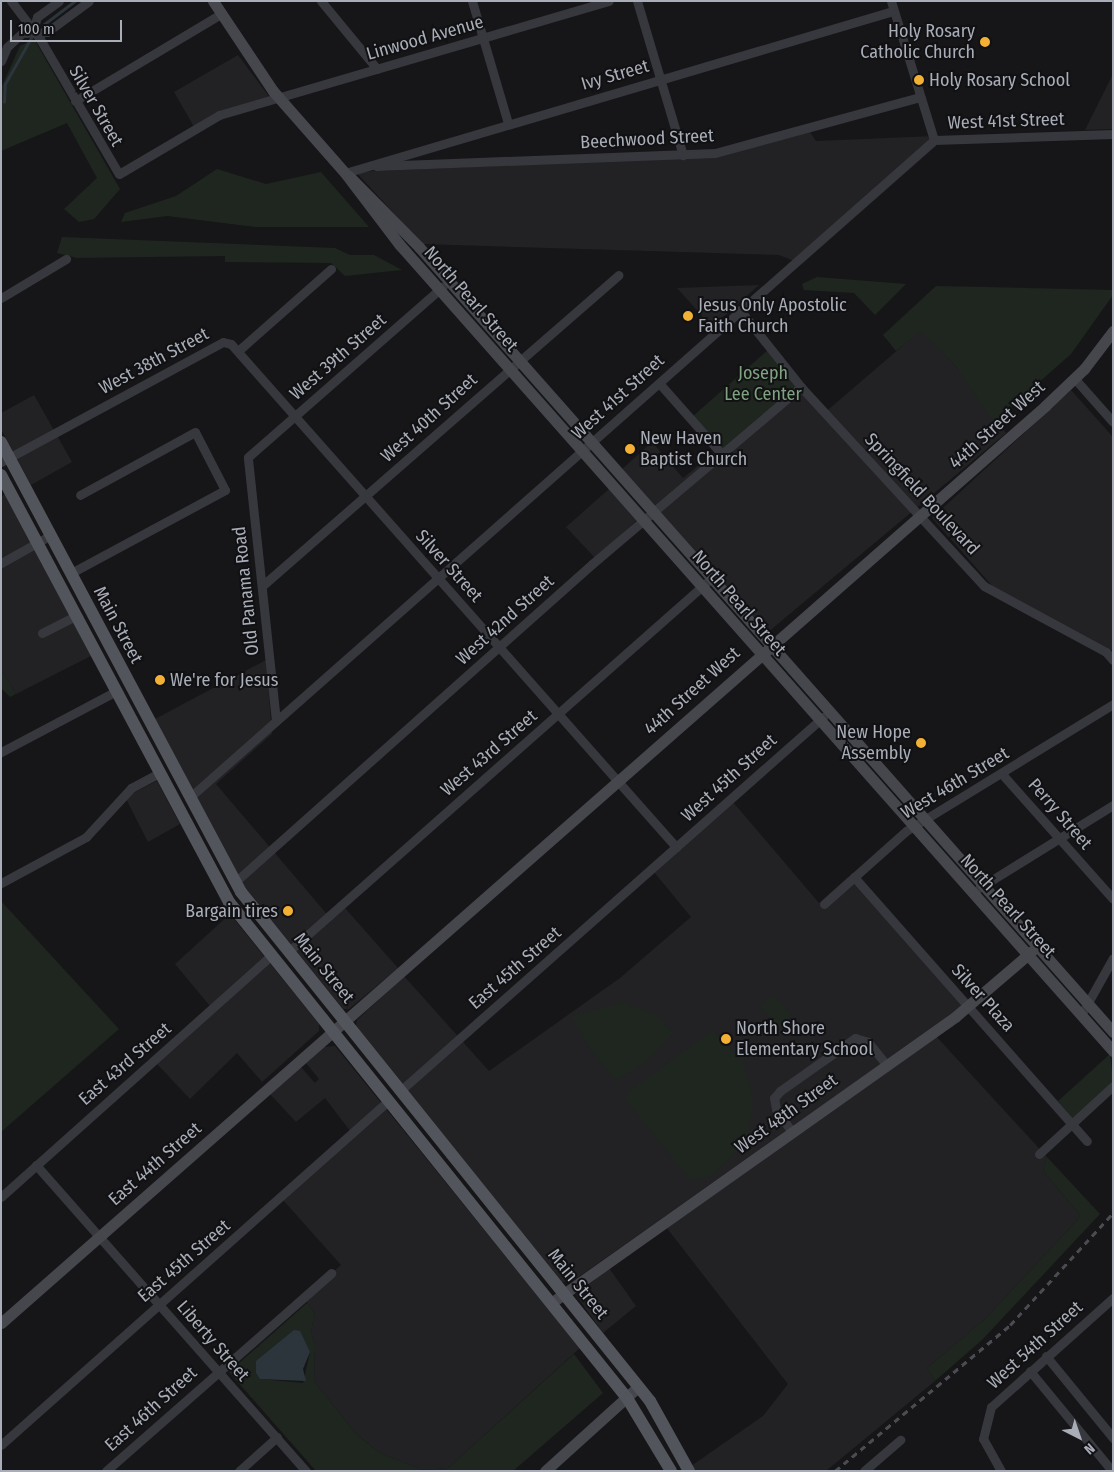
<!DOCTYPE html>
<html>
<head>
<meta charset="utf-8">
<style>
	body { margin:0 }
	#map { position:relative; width:1114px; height:1472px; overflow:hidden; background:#161618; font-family:"Fira Sans Condensed",sans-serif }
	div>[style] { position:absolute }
	.built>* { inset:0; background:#222225 }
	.green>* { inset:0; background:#1e261f }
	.water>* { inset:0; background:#2c353c }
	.stream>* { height:2.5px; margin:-1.25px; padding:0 1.25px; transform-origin:1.25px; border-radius:1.25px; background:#2c353c }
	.street>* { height:9px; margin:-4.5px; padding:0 4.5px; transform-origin:4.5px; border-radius:4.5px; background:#37383d }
	.secondary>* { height:11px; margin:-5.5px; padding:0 5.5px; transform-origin:5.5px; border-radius:5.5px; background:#45474d }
	.primary>* { height:12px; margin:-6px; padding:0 6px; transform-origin:6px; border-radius:6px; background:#53555c }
	.rail>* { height:2.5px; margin-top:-1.25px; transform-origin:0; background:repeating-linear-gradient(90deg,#4a4c52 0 6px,transparent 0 11px) }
	.dots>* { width:14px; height:14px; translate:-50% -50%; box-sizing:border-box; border:2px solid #111113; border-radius:50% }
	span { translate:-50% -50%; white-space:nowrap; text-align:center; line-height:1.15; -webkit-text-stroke:4px #111113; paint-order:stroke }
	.poi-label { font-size:18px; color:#a8adb8 }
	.right { translate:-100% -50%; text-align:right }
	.left { translate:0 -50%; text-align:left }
	.street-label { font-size:18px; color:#a8adb8 }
	.park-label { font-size:18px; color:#7fa381 }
	.frame { position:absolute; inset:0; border:2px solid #a8adb8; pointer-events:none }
	.north { position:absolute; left:1054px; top:1412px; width:50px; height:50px; -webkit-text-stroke:4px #111113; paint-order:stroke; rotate:139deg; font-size:14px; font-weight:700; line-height:20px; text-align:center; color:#a8adb8 }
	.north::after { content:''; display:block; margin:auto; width:18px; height:22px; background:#a8adb8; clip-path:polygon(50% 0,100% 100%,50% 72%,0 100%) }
	.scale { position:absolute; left:10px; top:20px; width:112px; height:22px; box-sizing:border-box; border:2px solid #a8adb8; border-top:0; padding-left:6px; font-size:15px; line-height:18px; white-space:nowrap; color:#a8adb8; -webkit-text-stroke:4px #111113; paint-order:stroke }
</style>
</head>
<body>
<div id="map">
	<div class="built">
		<i style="clip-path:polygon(238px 55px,274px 103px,224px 118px,197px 132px,174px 92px)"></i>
		<i style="clip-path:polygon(1113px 74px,1113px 129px,1085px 130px)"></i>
		<i style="clip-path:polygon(810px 132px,816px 141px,935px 136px,936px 146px,802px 264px,779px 255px,422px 244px,356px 172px,721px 156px)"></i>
		<i style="clip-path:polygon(759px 285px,712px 327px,677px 288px)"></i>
		<i style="clip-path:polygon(921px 330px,954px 364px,1006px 433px,767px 633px,621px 470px,652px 442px,683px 478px,797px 385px,822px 415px)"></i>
		<i style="clip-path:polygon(1071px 390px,1113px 437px,1113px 651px,995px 589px,932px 518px)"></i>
		<i style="clip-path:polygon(34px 395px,72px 462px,31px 485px,1px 429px,1px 413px)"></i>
		<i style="clip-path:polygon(609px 489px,637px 520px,595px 558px,566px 527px)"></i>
		<i style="clip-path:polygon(5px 494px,91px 656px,16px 694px,1px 669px,1px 497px)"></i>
		<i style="clip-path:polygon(266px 660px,272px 734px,216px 784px,331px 919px,345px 908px,398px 968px,349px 1009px,343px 1009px,245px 887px,155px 719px)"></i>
		<i style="clip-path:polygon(157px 781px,180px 824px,148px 842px,125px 797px)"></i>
		<i style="clip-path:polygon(733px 802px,819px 903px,848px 877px,963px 1006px,573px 1281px,562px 1282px,356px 1026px,357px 1020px,404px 976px,489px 1071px,620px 978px,691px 917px,654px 872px)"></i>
		<i style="clip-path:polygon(230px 914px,319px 1024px,319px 1031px,262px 1082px,237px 1053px,190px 1099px,157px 1064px,215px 1012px,175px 964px)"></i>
		<i style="clip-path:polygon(935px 1035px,1047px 1157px,1043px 1171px,1081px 1216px,985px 1319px,927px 1368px,935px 1381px,826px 1471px,693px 1471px,691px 1466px,763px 1416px,788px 1384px,666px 1227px)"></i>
		<i style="clip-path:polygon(335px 1046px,580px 1348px,448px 1468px,423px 1470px,380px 1453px,356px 1434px,314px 1381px,315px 1346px,311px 1331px,315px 1313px,304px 1299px,341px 1265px,283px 1200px,354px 1136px,325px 1098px,296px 1122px,270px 1094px,301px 1067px,315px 1083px,319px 1079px,306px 1063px,324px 1047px)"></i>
		<i style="clip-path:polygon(609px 1268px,636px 1306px,603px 1333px,576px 1295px)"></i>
	</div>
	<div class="green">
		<i style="clip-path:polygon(34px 39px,120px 189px,94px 219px,79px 222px,64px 209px,97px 178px,67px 123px,1px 151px,1px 88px,20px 46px)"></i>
		<i style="clip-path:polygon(217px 169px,266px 184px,321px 172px,369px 227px,255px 227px,167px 216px,121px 222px,125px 213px,176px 196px)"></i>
		<i style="clip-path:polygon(62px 237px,335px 248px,350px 255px,374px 255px,402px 270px,345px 276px,331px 263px,225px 262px,225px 256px,77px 258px,57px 253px)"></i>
		<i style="clip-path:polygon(817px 277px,906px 284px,875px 315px,854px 293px,804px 290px,802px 284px)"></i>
		<i style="clip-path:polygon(936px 286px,1113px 290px,1113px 295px,1071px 354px,994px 422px,954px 364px,921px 331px,896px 351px,883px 335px)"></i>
		<i style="clip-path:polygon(768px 350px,797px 385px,724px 449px,693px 416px)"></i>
		<i style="clip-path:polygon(1px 669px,16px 694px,10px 697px,1px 688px)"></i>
		<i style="clip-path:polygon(1px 901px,119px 1029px,1px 1132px)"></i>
		<i style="clip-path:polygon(773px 995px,792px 1016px,779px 1028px,760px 1006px)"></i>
		<i style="clip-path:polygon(623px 1003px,655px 1014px,673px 1033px,648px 1060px,619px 1079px,613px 1078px,589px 1047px,572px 1016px)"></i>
		<i style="clip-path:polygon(712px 1031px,743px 1061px,753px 1100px,747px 1141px,711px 1176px,691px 1181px,627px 1101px,627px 1093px)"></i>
		<i style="clip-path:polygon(1110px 1054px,1113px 1082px,1073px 1119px,1058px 1101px)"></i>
		<i style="clip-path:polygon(1047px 1157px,1100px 1214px,982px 1340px,935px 1381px,927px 1368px,985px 1319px,1081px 1216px,1043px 1171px)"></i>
		<i style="clip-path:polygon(evenodd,307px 1303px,315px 1313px,311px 1331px,315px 1346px,314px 1381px,356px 1434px,380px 1453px,423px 1470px,448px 1468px,574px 1354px,603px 1393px,513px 1471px,316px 1471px,229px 1372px,307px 1303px,310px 1352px,303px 1383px,261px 1379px,256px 1373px,310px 1352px)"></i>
	</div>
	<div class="water">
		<i style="clip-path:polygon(294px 1330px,300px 1331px,310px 1352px,303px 1369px,306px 1381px,260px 1379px,256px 1373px,256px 1361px)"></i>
	</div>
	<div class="stream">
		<i style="left:43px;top:25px;width:40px;rotate:-37deg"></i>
		<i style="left:4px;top:102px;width:18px;rotate:-87deg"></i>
		<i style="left:5px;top:84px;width:53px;rotate:-60.5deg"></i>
	</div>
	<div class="street">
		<i style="left:11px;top:1px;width:48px;rotate:52.7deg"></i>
		<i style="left:40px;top:39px;width:156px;rotate:59.7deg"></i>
		<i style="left:119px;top:174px;width:116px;rotate:-30.5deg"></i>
		<i style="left:219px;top:115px;width:406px;rotate:-16.3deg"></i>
		<i style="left:321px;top:1px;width:88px;rotate:50.5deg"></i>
		<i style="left:472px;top:1px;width:127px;rotate:73.6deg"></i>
		<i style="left:637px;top:1px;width:161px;rotate:73.4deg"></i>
		<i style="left:891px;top:1px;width:145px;rotate:72.8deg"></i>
		<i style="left:33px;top:30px;width:14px;rotate:-73deg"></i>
		<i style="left:37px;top:17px;width:27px;rotate:-36deg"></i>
		<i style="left:1px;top:61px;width:15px;rotate:-67deg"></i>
		<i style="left:7px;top:47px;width:21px;rotate:-43deg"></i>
		<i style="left:22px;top:33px;width:25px;rotate:-2deg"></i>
		<i style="left:47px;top:32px;width:52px;rotate:-36.4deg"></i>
		<i style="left:75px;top:101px;width:170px;rotate:-30.8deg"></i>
		<i style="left:376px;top:166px;width:339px;rotate:-2.2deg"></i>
		<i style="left:715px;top:153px;width:213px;rotate:-15.3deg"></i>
		<i style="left:345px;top:173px;width:571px;rotate:-16.47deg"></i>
		<i style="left:1px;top:298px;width:76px;rotate:-31deg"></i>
		<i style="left:740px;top:310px;width:98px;rotate:51.6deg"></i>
		<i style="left:801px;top:387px;width:270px;rotate:47.4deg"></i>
		<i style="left:984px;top:586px;width:139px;rotate:28.4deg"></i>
		<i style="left:1106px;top:652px;width:11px;rotate:49deg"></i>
		<i style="left:238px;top:351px;width:124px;rotate:-41.4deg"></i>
		<i style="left:1075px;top:379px;width:57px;rotate:48.5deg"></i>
		<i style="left:659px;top:383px;width:94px;rotate:48.5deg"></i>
		<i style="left:1px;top:462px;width:252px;rotate:-28.4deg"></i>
		<i style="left:223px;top:342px;width:8px;rotate:14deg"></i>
		<i style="left:231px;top:344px;width:672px;rotate:48.5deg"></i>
		<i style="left:1px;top:563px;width:57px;rotate:-29.2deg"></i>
		<i style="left:71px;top:573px;width:175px;rotate:-28.3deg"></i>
		<i style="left:225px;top:490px;width:65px;rotate:-117.3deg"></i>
		<i style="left:195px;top:432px;width:131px;rotate:151.3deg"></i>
		<i style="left:262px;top:586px;width:473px;rotate:-41.1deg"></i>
		<i style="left:42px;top:633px;width:37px;rotate:-27deg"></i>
		<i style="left:276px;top:721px;width:265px;rotate:-96.1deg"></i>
		<i style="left:248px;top:457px;width:259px;rotate:-41.2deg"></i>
		<i style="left:1px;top:752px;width:130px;rotate:-27.9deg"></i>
		<i style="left:1002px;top:774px;width:167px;rotate:48.4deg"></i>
		<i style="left:189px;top:798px;width:994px;rotate:-41.45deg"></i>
		<i style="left:934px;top:140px;width:179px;rotate:-1.9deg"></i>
		<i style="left:854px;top:877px;width:352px;rotate:48.6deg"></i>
		<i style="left:235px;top:882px;width:478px;rotate:-41.7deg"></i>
		<i style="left:592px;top:564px;width:274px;rotate:-40.3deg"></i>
		<i style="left:1px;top:883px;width:97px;rotate:-28.4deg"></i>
		<i style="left:86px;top:837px;width:67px;rotate:-47.4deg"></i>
		<i style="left:131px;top:788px;width:32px;rotate:-28deg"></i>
		<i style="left:979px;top:888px;width:158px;rotate:-31.8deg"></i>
		<i style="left:824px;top:904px;width:110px;rotate:-41.7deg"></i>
		<i style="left:906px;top:831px;width:243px;rotate:-31.5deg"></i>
		<i style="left:288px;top:952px;width:558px;rotate:-41.44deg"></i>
		<i style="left:1081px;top:1015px;width:65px;rotate:-60.7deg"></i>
		<i style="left:400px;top:1091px;width:565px;rotate:-41.48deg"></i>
		<i style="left:792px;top:1132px;width:28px;rotate:-125deg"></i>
		<i style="left:776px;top:1109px;width:11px;rotate:-100deg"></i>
		<i style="left:774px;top:1098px;width:9px;rotate:-49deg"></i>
		<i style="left:780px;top:1091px;width:92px;rotate:-35.2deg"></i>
		<i style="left:855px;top:1038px;width:14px;rotate:17deg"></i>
		<i style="left:868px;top:1042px;width:28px;rotate:51deg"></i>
		<i style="left:1039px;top:1154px;width:100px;rotate:-42.6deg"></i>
		<i style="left:36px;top:1165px;width:408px;rotate:48.6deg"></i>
		<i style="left:1px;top:1197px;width:362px;rotate:-41.8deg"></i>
		<i style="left:1046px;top:1356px;width:106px;rotate:50.7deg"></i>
		<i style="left:1030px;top:1371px;width:129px;rotate:50.6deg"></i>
		<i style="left:1px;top:1445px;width:518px;rotate:-41.63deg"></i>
		<i style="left:106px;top:1471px;width:300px;rotate:-41.3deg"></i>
		<i style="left:239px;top:1471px;width:51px;rotate:-41.8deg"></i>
		<i style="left:864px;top:1471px;width:48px;rotate:-40.7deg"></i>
		<i style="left:1001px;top:1471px;width:37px;rotate:-119deg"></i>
		<i style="left:983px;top:1439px;width:33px;rotate:-76deg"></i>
		<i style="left:991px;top:1407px;width:164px;rotate:-41.8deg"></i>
	</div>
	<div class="secondary">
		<i style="left:213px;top:1px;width:108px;rotate:56.3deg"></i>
		<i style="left:273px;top:91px;width:109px;rotate:48.7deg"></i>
		<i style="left:345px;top:173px;width:89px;rotate:52.7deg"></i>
		<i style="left:399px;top:244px;width:1078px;rotate:48.5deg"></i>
		<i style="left:349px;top:176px;width:100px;rotate:45.4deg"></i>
		<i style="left:419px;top:247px;width:1048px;rotate:48.52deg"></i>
		<i style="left:551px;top:1303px;width:495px;rotate:-35.3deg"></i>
		<i style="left:955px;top:1017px;width:101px;rotate:-40.6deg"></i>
		<i style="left:1px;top:1323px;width:1390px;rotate:-41.29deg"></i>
		<i style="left:1045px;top:406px;width:54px;rotate:-43.5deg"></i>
		<i style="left:1084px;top:369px;width:48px;rotate:-52.7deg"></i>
		<i style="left:545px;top:1471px;width:125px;rotate:-42.1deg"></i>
	</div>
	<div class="primary">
		<i style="left:1px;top:442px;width:510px;rotate:61.93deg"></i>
		<i style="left:241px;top:892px;width:653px;rotate:51.22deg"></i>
		<i style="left:650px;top:1401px;width:80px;rotate:60.9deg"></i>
		<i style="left:1px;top:475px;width:484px;rotate:61.9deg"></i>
		<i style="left:229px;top:902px;width:636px;rotate:51.26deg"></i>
		<i style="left:627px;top:1398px;width:85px;rotate:58.9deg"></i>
	</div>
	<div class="rail">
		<i style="left:835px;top:1471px;width:228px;rotate:-39.8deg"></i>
		<i style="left:1010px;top:1325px;width:152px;rotate:-47.4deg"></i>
	</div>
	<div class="dots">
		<i style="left:985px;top:42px;background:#f2b134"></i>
		<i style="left:919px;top:80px;background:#f2b134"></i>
		<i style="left:688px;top:316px;background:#f2b134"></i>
		<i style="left:630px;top:449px;background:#f2b134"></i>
		<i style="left:160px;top:680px;background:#f2b134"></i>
		<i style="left:921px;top:743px;background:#f2b134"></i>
		<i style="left:288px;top:911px;background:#f2b134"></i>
		<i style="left:726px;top:1039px;background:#f2b134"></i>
	</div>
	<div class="poi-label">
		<span class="right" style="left:975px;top:42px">Holy Rosary<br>Catholic Church</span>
		<span class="left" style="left:929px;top:80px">Holy Rosary School</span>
		<span class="left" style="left:698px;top:316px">Jesus Only Apostolic<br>Faith Church</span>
		<span class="left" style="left:640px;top:449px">New Haven<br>Baptist Church</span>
		<span class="left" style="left:170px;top:680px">We're for Jesus</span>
		<span class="right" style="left:911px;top:743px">New Hope<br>Assembly</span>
		<span class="right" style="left:278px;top:911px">Bargain tires</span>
		<span class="left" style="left:736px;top:1039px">North Shore<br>Elementary School</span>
	</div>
	<div class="street-label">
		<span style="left:425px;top:38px;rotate:-16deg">Linwood Avenue</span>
		<span style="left:615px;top:75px;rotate:-16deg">Ivy Street</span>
		<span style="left:96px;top:106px;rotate:60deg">Silver Street</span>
		<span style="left:1006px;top:121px;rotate:-2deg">West 41st Street</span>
		<span style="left:647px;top:139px;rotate:-3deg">Beechwood Street</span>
		<span style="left:471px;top:299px;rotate:49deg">North Pearl Street</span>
		<span style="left:338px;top:357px;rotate:-41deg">West 39th Street</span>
		<span style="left:154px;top:361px;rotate:-28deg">West 38th Street</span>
		<span style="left:618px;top:397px;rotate:-42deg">West 41st Street</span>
		<span style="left:429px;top:418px;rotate:-42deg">West 40th Street</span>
		<span style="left:997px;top:425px;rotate:-42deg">44th Street West</span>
		<span style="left:922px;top:494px;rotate:47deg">Springfield Boulevard</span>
		<span style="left:449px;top:566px;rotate:48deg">Silver Street</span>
		<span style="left:246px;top:591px;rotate:-96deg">Old Panama Road</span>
		<span style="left:739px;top:603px;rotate:49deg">North Pearl Street</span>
		<span style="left:505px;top:620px;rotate:-42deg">West 42nd Street</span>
		<span style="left:118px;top:625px;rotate:62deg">Main Street</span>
		<span style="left:692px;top:691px;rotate:-42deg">44th Street West</span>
		<span style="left:489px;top:753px;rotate:-41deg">West 43rd Street</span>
		<span style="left:729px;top:778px;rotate:-42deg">West 45th Street</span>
		<span style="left:955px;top:783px;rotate:-31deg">West 46th Street</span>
		<span style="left:1060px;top:814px;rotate:49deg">Perry Street</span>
		<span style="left:1008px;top:906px;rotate:48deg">North Pearl Street</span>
		<span style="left:324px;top:968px;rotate:51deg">Main Street</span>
		<span style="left:515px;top:968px;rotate:-41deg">East 45th Street</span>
		<span style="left:983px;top:998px;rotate:48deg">Silver Plaza</span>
		<span style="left:125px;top:1064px;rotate:-41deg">East 43rd Street</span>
		<span style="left:786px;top:1114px;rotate:-36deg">West 48th Street</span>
		<span style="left:155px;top:1164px;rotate:-41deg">East 44th Street</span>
		<span style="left:184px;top:1261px;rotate:-41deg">East 45th Street</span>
		<span style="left:578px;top:1284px;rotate:51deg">Main Street</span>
		<span style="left:213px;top:1341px;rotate:49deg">Liberty Street</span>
		<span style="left:1035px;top:1345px;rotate:-42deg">West 54th Street</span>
		<span style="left:151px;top:1409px;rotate:-42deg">East 46th Street</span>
	</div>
	<div class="park-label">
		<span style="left:763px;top:384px">Joseph<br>Lee Center</span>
	</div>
	<div class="frame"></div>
	<div class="north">N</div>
	<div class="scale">100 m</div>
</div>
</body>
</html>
